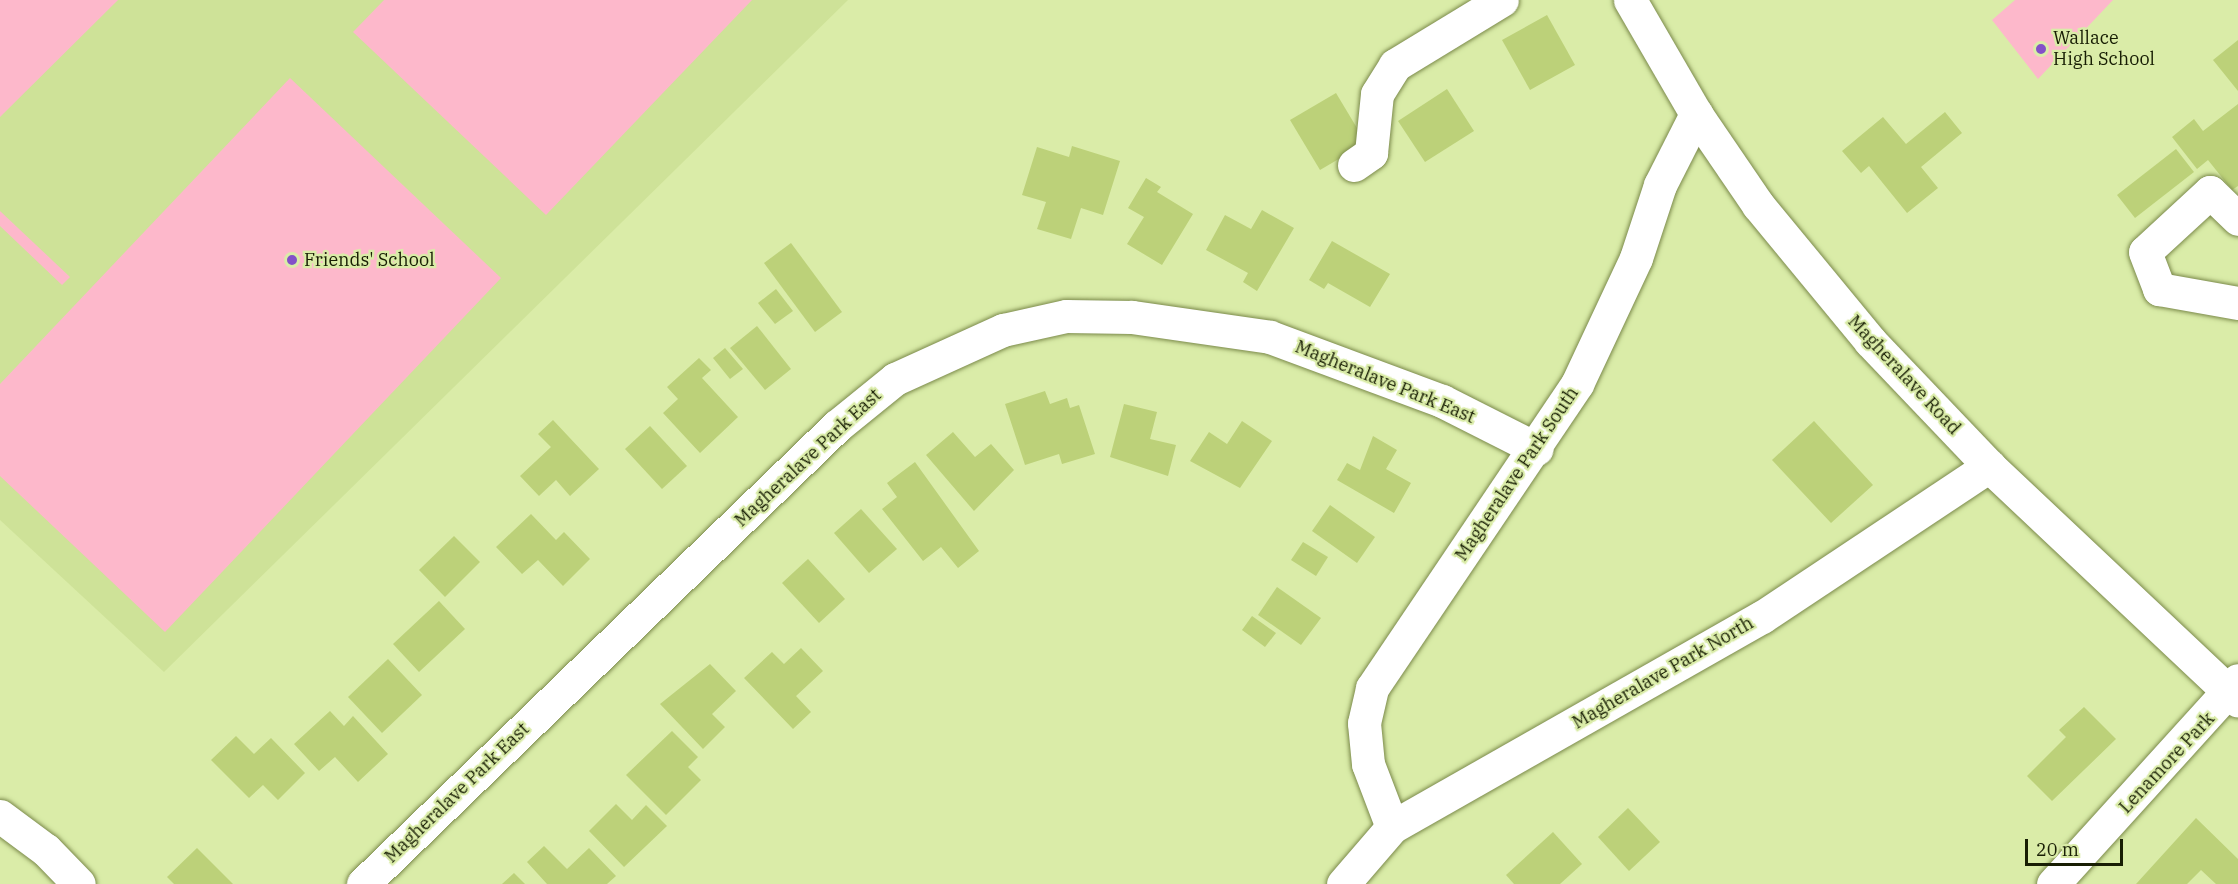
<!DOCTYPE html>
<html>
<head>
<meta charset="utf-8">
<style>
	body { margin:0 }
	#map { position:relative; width:2238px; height:884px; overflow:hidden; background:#daeca8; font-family:"IBM Plex Serif",serif }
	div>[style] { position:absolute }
	.built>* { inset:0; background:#cee298 }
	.green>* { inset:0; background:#fdb8cb }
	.building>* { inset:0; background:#bcd179 }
	.roads { filter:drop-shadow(0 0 2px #7b8a4b) drop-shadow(0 0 2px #7b8a4b) }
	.minor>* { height:33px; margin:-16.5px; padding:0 16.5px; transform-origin:16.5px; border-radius:16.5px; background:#fff }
	.dots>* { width:16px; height:16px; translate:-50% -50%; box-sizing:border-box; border:3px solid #daeca8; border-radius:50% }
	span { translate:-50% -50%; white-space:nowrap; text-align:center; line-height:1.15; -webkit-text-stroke:4.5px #daeca8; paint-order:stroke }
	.poi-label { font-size:18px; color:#181e04 }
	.left { translate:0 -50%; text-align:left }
	.street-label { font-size:18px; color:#181e04 }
	.scale { position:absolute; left:2025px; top:839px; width:98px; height:27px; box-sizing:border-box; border:3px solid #181e04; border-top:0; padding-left:8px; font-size:18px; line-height:21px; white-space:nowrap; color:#181e04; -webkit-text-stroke:4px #daeca8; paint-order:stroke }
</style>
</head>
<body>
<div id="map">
	<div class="built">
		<i style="clip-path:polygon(0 0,848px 0,164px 672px,0 520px)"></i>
	</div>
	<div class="green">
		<i style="clip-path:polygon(0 0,118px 0,0 117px)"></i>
		<i style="clip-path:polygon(384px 0,752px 0,546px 215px,353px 32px)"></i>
		<i style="clip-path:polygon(2015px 0,2113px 0,2038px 79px,1992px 20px)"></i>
		<i style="clip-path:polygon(290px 78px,501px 278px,165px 632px,0 476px,0 384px)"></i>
		<i style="clip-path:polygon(0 211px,70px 277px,62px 285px,0 226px)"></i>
	</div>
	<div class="building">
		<i style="clip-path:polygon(1547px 15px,1575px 65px,1530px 90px,1502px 40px)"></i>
		<i style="clip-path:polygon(2238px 40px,2238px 91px,2213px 60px)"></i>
		<i style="clip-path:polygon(1447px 89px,1474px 131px,1425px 162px,1398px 121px)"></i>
		<i style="clip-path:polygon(1336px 93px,1366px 143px,1320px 170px,1290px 120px)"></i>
		<i style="clip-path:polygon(2238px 104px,2238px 186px,2232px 190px,2208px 160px,2197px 169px,2172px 137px,2194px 119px,2203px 131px)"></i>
		<i style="clip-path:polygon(1945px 112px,1962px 133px,1921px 167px,1938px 188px,1907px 213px,1869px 166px,1861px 173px,1842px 151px,1883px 117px,1906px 144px)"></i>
		<i style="clip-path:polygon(1072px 146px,1120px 161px,1103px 215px,1081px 208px,1071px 239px,1037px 229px,1046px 202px,1022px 195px,1037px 147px,1069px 157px)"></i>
		<i style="clip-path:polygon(2176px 149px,2194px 172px,2135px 218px,2117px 195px)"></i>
		<i style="clip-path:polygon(1146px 178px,1161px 187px,1157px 192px,1193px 214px,1162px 265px,1127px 244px,1144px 217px,1128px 208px)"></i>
		<i style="clip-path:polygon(1262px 210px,1294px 228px,1257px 291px,1243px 282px,1248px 273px,1206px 250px,1225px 215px,1251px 229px)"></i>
		<i style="clip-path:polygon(1332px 241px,1390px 274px,1370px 307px,1328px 283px,1324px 289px,1309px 280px)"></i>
		<i style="clip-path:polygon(791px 243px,842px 312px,815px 332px,764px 263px)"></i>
		<i style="clip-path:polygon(776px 289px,793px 311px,775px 324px,758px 303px)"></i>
		<i style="clip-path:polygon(757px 326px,791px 369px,765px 390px,730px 348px)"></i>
		<i style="clip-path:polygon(725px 348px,743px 369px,730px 379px,713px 358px)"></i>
		<i style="clip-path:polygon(699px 358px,711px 370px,702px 378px,738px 417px,700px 453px,663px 413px,678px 399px,667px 387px)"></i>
		<i style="clip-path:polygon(1045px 391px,1050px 404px,1067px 398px,1070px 408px,1079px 405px,1095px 454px,1062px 464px,1059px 454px,1025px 465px,1005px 404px)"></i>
		<i style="clip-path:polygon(1124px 404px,1157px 412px,1150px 439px,1176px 445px,1168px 476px,1110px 457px)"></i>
		<i style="clip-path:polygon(553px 420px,599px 469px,570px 496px,556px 480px,539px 496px,520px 476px,551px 447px,538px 434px)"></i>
		<i style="clip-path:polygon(1242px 421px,1272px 441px,1240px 488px,1190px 461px,1209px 432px,1227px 444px)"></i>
		<i style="clip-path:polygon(1814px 421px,1873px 485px,1831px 523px,1772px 460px)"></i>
		<i style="clip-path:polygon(650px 426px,687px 466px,662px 489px,625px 449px)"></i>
		<i style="clip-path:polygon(953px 432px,975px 457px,991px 444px,1014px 470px,974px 511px,926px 455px)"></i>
		<i style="clip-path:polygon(1373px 436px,1397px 450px,1386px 469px,1411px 483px,1394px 513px,1337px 480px,1347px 463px,1360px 470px)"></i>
		<i style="clip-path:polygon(915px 462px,979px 551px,958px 568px,941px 547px,923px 561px,882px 509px,897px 497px,887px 483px)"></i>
		<i style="clip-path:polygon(1330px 505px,1375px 537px,1357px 563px,1312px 531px)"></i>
		<i style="clip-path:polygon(861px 509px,897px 549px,869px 573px,834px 533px)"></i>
		<i style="clip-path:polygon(531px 514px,556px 540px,564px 532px,590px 559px,563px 586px,538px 560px,522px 574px,496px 547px)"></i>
		<i style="clip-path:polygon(454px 536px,480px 562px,445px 597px,419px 570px)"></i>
		<i style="clip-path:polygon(1303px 542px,1328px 557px,1316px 576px,1291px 560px)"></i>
		<i style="clip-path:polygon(808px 559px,845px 599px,819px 623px,782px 583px)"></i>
		<i style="clip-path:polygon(1277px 587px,1321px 618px,1301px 645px,1258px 615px)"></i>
		<i style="clip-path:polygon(439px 601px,465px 629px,419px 672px,393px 644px)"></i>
		<i style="clip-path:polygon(1252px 616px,1276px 633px,1265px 647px,1242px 630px)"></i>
		<i style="clip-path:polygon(801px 648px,823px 671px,796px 696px,811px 712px,793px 729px,744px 678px,772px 652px,784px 664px)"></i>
		<i style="clip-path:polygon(388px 659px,422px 695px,382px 733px,348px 697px)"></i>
		<i style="clip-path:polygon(710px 664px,736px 691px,712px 714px,725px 727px,703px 749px,660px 704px)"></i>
		<i style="clip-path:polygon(2084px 707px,2116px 739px,2052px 801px,2027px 776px,2066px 737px,2059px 730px)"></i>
		<i style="clip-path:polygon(330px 711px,344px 726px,353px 716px,388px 754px,358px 782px,335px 757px,319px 771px,294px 744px)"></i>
		<i style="clip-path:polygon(672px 731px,698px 757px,688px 767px,701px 780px,666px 815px,626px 775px)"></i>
		<i style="clip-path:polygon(236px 736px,254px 754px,271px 738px,305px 773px,278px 800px,263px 785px,249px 798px,211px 760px)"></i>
		<i style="clip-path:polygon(616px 804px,632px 820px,646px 805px,667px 826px,624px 867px,589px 831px)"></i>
		<i style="clip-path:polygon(1628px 808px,1660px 842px,1629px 871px,1598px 837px)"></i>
		<i style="clip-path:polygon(2196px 818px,2238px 859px,2238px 884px,2216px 884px,2201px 870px,2187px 884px,2136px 884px)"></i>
		<i style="clip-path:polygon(1553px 832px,1582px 864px,1560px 884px,1514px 884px,1506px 875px)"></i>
		<i style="clip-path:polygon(544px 846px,567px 869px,589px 848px,616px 876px,607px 884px,547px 884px,527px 862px)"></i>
		<i style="clip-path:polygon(197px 848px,233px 884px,174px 884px,167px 877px)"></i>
		<i style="clip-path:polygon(514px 873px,525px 884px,502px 884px)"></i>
	</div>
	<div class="roads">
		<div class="minor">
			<i style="left:1630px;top:0;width:132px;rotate:59.9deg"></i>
			<i style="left:1696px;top:114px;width:110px;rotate:55.7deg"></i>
			<i style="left:1758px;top:205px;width:176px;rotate:50.5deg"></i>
			<i style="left:1870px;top:341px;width:173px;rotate:46.4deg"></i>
			<i style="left:1989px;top:466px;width:342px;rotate:43.3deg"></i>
			<i style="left:1354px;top:165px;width:21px;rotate:-35deg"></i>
			<i style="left:1371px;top:153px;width:59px;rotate:-84.2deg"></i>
			<i style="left:1377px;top:94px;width:34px;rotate:-58deg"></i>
			<i style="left:1395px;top:65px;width:125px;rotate:-31.3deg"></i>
			<i style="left:2238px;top:219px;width:39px;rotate:-136deg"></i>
			<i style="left:2210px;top:192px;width:88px;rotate:137.3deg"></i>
			<i style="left:2145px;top:252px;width:40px;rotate:69deg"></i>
			<i style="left:2159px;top:289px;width:80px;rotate:10deg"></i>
			<i style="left:0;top:816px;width:57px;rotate:36.5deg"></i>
			<i style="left:46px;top:850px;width:47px;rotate:45.9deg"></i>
			<i style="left:1392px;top:827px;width:67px;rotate:-110.9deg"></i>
			<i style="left:1368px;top:764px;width:41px;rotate:-95.6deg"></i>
			<i style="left:1364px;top:723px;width:36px;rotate:-77deg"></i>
			<i style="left:1372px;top:688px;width:367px;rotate:-56deg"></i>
			<i style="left:1577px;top:384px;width:139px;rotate:-64.9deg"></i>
			<i style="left:1636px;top:258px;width:77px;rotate:-71.8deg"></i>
			<i style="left:1660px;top:185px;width:80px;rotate:-63.1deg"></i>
			<i style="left:363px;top:884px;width:659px;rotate:-44.02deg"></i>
			<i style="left:837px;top:426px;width:75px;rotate:-39deg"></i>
			<i style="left:895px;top:379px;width:119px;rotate:-24.4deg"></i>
			<i style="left:1003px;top:330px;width:65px;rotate:-12.5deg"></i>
			<i style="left:1066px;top:316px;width:66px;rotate:0.9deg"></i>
			<i style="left:1132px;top:317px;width:139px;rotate:8.2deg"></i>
			<i style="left:1270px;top:337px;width:184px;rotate:20.4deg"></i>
			<i style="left:1442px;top:401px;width:106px;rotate:26.8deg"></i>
			<i style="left:1343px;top:884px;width:75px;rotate:-49.3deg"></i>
			<i style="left:1392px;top:827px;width:425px;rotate:-29.6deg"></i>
			<i style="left:1762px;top:617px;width:273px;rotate:-33.6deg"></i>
			<i style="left:2053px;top:884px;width:275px;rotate:-47.8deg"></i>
		</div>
	</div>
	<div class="dots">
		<i style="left:2041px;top:49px;background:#8350c8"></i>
		<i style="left:292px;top:260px;background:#8350c8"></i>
	</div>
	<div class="poi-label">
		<span class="left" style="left:2053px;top:49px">Wallace<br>High School</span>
		<span class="left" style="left:304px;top:260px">Friends' School</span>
	</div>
	<div class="street-label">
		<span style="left:1904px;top:375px;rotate:47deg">Magheralave Road</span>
		<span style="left:1385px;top:382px;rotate:22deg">Magheralave Park East</span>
		<span style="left:808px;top:458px;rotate:-43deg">Magheralave Park East</span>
		<span style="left:1517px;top:474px;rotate:-56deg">Magheralave Park South</span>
		<span style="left:1663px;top:673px;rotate:-30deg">Magheralave Park North</span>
		<span style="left:2167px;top:763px;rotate:-47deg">Lenamore Park</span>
		<span style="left:457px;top:793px;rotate:-44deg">Magheralave Park East</span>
	</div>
	<div class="scale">20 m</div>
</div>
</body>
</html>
